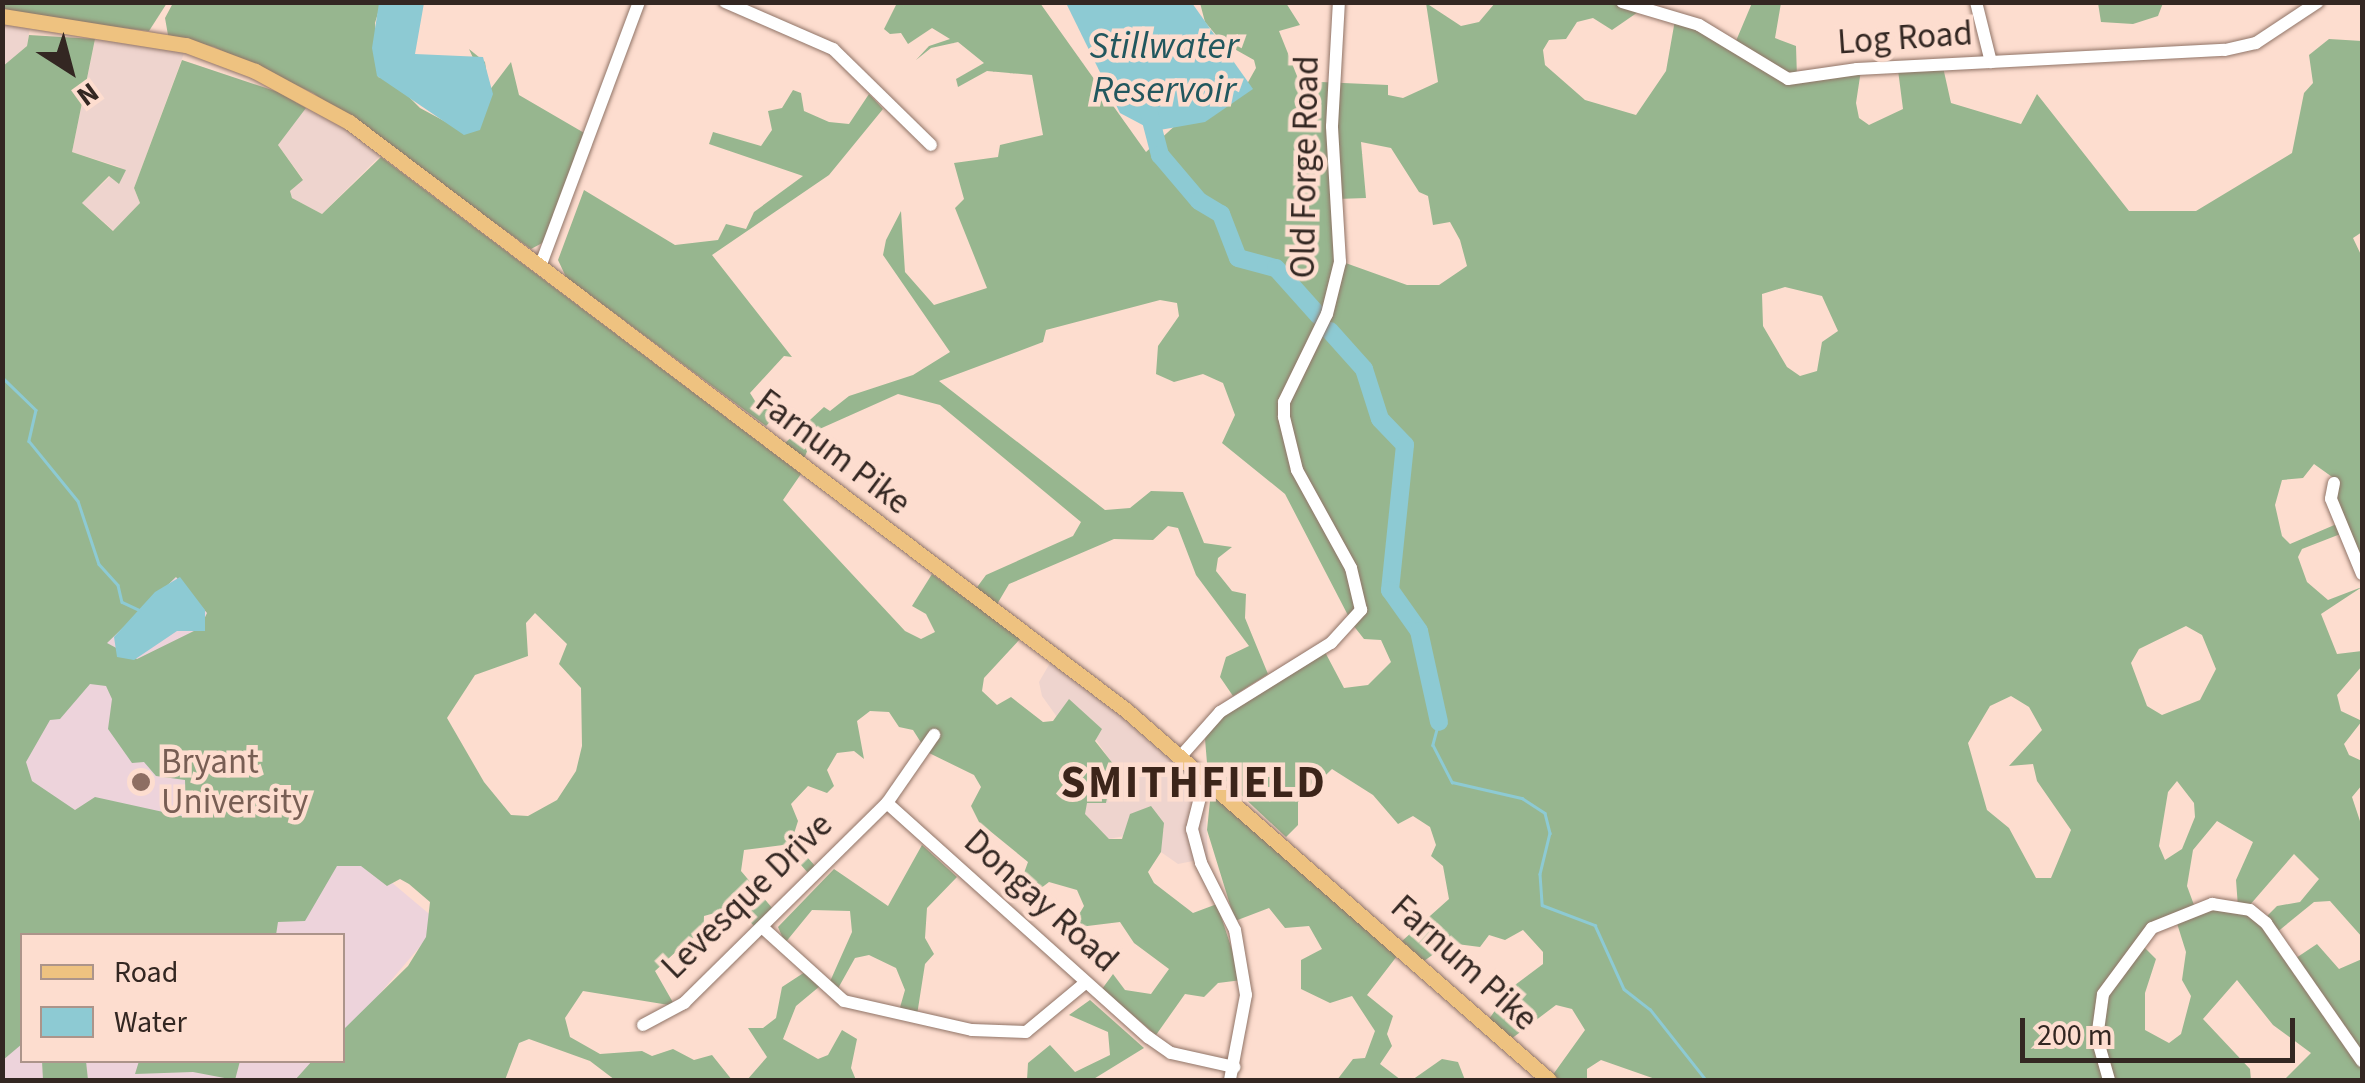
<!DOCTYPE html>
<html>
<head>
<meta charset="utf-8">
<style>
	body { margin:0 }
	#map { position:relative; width:2365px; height:1083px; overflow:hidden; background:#fdddcf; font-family:"Source Sans 3",sans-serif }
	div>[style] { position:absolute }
	.commercial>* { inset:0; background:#eed4ce }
	.education>* { inset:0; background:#edd3db }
	.forest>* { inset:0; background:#97b68f }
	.water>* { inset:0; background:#8dcad3 }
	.stream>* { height:2.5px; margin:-1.25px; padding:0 1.25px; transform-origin:1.25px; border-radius:1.25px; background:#8dcad3 }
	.river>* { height:18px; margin:-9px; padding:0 9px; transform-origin:9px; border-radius:9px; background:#8dcad3 }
	.roads { filter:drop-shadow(0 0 2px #907467) drop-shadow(0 0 2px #907467) }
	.minor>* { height:12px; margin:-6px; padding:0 6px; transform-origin:6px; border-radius:6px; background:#fff }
	.major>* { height:15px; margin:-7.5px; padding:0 7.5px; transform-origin:7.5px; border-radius:7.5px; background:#eec280 }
	.dots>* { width:28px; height:28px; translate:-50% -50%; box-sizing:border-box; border:5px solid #fdddcf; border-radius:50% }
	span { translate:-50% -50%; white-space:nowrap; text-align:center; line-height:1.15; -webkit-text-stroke:9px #fdddcf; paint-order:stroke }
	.street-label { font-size:35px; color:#332722 }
	.education-label { font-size:35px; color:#785e54 }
	.left { translate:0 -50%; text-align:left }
	.water-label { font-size:38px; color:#22575e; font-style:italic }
	.district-label { font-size:45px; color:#3c251a; font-weight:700; letter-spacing:2.5px }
	.frame { position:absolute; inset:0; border:5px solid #332722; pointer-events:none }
	.legend { position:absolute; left:20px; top:933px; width:325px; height:130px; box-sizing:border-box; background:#fdddcf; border:2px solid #ac948a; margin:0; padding:12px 18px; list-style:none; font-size:30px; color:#332722 }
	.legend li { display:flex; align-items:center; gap:20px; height:50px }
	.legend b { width:50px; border:2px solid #ac948a }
	.north { position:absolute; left:20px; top:20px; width:100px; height:100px; -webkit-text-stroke:8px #fdddcf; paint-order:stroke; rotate:144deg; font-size:28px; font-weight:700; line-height:40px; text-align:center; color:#332722 }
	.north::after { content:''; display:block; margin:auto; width:35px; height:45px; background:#332722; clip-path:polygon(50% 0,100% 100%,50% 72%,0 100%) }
	.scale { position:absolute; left:2020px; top:1018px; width:275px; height:45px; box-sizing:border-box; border:5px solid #332722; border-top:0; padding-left:12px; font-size:30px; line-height:35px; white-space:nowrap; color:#332722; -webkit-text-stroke:8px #fdddcf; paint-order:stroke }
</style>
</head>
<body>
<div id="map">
	<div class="commercial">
		<i style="clip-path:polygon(3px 17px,31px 21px,27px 46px,3px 67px)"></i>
		<i style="clip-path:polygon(97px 30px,186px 48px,134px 188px,140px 203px,114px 231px,82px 203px,120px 167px,72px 152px)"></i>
		<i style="clip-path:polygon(309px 101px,386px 150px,322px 214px,292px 198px,290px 191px,303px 179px,278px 145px)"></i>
		<i style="clip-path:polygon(1054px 656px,1186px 754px,1205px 800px,1208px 858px,1178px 864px,1158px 850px,1164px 828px,1109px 839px,1084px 814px,1087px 802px,1106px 802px,1114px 766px,1069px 700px,1057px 717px,1042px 696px,1039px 682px)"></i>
	</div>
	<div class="education">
		<i style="clip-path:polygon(233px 510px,347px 845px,440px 923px,343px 1037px,342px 936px,22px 936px,22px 1060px,323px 1061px,306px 1080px,3px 1080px,3px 717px)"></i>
	</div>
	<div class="forest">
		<i style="clip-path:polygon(3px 3px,167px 3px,149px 31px,3px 14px)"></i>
		<i style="clip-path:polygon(173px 3px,381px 3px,375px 23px,378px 77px,393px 81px,420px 108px,459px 129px,479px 71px,469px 49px,485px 62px,489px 91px,511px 62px,519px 95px,586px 134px,546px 241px,531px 249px,313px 93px,214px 47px,168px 35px,165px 18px)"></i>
		<i style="clip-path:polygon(evenodd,897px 3px,1040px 3px,1146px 152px,1178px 123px,1247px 84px,1256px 68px,1254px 60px,1222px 42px,1205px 22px,1200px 3px,1286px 3px,1300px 25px,1279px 31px,1299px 81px,1388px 85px,1388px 95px,1403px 98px,1438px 82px,1426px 3px,1461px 26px,1479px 22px,1495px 3px,1633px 3px,1641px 10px,1612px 30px,1593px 18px,1577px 22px,1566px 39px,1549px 40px,1543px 50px,1545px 65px,1585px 100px,1636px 115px,1666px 71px,1675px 20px,1733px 48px,1752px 3px,1781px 3px,1775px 38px,1796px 46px,1797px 78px,1861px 70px,1856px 103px,1859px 118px,1869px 125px,1903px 109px,1898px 70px,1943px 67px,1951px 103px,2021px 124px,2037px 94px,2129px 211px,2196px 211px,2292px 153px,2304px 93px,2313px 83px,2309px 55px,2329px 39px,2362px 41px,2362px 232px,2353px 238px,2362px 257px,2362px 555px,2343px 533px,2302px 549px,2298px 557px,2307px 582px,2328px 600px,2362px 587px,2321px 614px,2337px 654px,2362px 651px,2362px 666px,2337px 695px,2341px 711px,2362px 721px,2344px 744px,2349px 755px,2362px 761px,2362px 785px,2352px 797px,2362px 827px,2362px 937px,2330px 901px,2314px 902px,2276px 933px,2296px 958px,2317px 944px,2339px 969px,2362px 959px,2362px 1080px,2284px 1080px,2311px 1053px,2273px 1025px,2237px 980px,2203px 1019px,2250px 1069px,2251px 1080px,1658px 1080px,1601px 1060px,1587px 1069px,1587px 1080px,1557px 1080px,1552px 1076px,1585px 1030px,1572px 1009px,1556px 1005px,1511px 1039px,1489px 1019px,1511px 988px,1543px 964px,1543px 952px,1523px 930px,1505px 940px,1489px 935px,1480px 947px,1449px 943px,1424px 961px,1402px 941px,1449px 899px,1443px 866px,1431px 856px,1436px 845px,1430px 827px,1413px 816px,1398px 824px,1373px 795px,1332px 769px,1298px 802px,1298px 825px,1286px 837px,1207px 763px,1205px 739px,1215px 721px,1325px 652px,1344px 688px,1368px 685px,1391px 662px,1381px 640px,1364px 639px,1353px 625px,1285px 494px,1222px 443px,1235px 415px,1223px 383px,1203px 374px,1174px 382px,1156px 374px,1158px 346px,1179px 316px,1177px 303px,1160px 300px,1046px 330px,1043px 342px,939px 381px,1105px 510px,1130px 508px,1151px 491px,1183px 492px,1204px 543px,1232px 547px,1218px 558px,1216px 571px,1232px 591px,1246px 594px,1245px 618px,1268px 674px,1233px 696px,1220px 677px,1226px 657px,1249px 646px,1196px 575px,1178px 528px,1168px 526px,1153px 540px,1114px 539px,1009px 584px,996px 606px,975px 590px,986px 575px,1073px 536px,1081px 522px,940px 405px,898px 394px,815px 431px,804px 459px,784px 444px,824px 407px,830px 411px,849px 396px,913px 375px,950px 352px,883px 255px,886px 240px,901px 211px,905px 272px,934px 305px,987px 288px,955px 208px,964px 199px,954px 163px,998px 157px,1000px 145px,1043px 135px,1032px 75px,987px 71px,958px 87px,956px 79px,984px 63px,958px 42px,931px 48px,916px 60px,929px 46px,950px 39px,932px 28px,908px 44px,901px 33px,890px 34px,884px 29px,897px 3px,1361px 142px,1391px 148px,1419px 192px,1428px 196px,1433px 225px,1450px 222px,1460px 240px,1467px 266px,1439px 285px,1407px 285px,1340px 261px,1337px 199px,1366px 198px,1361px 142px,897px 3px,1785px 287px,1822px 296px,1838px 331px,1822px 342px,1817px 371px,1800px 376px,1787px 367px,1763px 326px,1762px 294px,1785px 287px,897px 3px,2314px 464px,2335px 479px,2339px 523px,2290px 544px,2282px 536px,2275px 505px,2282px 480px,2303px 478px,2314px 464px,897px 3px,2186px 626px,2202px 635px,2216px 669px,2200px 700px,2162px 715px,2147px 706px,2131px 663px,2139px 649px,2186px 626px,897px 3px,2011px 696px,2029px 707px,2042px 730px,2009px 766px,2033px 764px,2037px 781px,2071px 830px,2051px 878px,2036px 878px,2009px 828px,1987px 810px,1968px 743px,1990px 706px,2011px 696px,897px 3px,2177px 781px,2194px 803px,2195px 817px,2182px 849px,2165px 860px,2159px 846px,2168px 792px,2177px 781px,897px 3px,2217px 821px,2253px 842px,2236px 880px,2238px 907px,2194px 905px,2187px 886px,2193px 850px,2217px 821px,897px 3px,2294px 854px,2319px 879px,2300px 902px,2277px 906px,2263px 920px,2249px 906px,2294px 854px,897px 3px,2175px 917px,2186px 952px,2182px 980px,2191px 996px,2181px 1034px,2169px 1043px,2145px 1030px,2145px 993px,2156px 959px,2141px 944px,2175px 917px)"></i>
		<i style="clip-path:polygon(2098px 3px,2098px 2px,2163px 3px,2158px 16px,2133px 24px,2101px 22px)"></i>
		<i style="clip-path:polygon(evenodd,29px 35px,95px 39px,72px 152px,126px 170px,119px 184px,109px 176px,82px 203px,113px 231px,140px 203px,134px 188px,182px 60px,278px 92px,306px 108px,278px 145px,303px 180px,290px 191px,292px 198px,322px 214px,381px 157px,801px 474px,783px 500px,905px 631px,921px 639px,935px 632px,926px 614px,912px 606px,932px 574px,979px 608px,1020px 639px,984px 678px,982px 691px,997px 705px,1011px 697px,1043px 722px,1053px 721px,1069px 699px,1102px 729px,1095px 741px,1114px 765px,1106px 803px,1087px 803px,1085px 814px,1109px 839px,1122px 839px,1130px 814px,1151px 806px,1164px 823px,1161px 852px,1148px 872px,1154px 883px,1193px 913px,1217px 904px,1242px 980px,1218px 983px,1204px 997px,1185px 994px,1156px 1035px,1102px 989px,1113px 974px,1125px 990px,1151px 994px,1169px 969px,1134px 943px,1120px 922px,1071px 928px,1084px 906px,1077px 890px,1049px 882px,1032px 895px,1020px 884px,1028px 862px,979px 822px,971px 806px,981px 787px,974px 775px,927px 752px,913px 730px,899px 727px,889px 712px,870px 711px,857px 721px,864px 759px,854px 751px,837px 753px,827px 770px,834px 786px,827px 793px,808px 786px,791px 804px,798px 821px,792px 840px,816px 867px,809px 874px,783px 845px,744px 850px,741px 871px,773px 909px,755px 927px,736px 907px,704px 916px,703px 943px,681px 947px,655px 971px,675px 1006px,583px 991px,565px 1018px,570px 1037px,600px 1054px,642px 1051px,652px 1056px,673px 1049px,694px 1060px,712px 1055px,732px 1080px,615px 1080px,590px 1061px,529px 1039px,519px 1043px,505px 1080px,295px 1080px,312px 1061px,342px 1060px,344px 1029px,408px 966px,426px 937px,430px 902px,409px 884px,400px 879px,387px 886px,361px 866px,337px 866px,305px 921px,278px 922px,276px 935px,22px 936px,22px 1044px,3px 1060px,2px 67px,27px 46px,29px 35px,176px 577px,207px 613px,200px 628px,137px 659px,107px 643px,176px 577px,29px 35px,535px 613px,567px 644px,559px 664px,581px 688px,582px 746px,576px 771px,557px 800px,528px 816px,511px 815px,484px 782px,447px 718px,475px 675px,528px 656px,526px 623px,535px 613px,29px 35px,90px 684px,106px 686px,112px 699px,108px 729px,132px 763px,144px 762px,156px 776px,185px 780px,186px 817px,95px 797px,75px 810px,32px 781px,26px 762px,50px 720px,60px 719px,90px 684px)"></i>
		<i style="clip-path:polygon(793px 90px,801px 93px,804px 111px,829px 122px,849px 124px,869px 94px,883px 109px,829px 175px,712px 255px,792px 357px,784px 356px,750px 393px,760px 409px,781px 410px,766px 426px,566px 277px,558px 260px,584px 190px,675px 245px,718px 240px,726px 224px,746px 229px,754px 212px,803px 176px,709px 144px,713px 132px,761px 146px,772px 130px,768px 111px,782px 108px)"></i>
		<i style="clip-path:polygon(1220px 797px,1397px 956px,1367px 995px,1393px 1016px,1387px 1034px,1392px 1046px,1380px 1064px,1401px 1080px,1337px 1080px,1353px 1059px,1365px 1058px,1375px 1031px,1352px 996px,1330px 1003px,1301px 989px,1301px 960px,1322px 949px,1309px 926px,1285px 928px,1269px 908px,1235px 921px,1207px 830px,1210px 801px)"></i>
		<i style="clip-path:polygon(922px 845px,957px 877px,927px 908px,925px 938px,934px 954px,925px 964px,917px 1015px,899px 1011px,905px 990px,896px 968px,869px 955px,855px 958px,836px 992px,828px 986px,852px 932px,850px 911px,812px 910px,785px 943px,778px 927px,834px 869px,888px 906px)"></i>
		<i style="clip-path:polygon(805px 972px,820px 986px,796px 1006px,783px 1039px,818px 1059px,828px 1055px,842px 1030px,857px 1039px,851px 1068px,856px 1080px,747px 1080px,767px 1057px,748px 1028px,763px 1028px,776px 1018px,782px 987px)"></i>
		<i style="clip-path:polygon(1090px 1000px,1144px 1048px,1092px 1080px,1027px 1080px,1028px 1063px,1050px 1045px,1075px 1072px,1110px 1055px,1108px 1032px,1069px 1015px)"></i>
		<i style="clip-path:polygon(1442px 1059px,1458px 1062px,1465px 1080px,1412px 1080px)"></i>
		<i style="clip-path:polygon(42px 1061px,86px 1061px,88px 1080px,43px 1080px)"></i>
		<i style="clip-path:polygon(139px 1061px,139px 1060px,240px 1061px,235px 1080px,193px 1072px,135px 1074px)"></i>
	</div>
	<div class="water">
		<i style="clip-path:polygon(379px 3px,424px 3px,415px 54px,483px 57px,493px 94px,480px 130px,464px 135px,377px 76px,372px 48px)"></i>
		<i style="clip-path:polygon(1066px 3px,1192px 3px,1253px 89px,1205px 122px,1154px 131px,1120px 113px)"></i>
		<i style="clip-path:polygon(180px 577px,205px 610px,205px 631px,177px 631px,134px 660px,117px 657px,114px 637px,155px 592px)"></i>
	</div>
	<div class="stream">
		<i style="left:2px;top:377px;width:47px;rotate:44.1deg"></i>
		<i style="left:36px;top:410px;width:32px;rotate:103deg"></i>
		<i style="left:29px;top:441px;width:77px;rotate:50.8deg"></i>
		<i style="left:78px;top:501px;width:66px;rotate:71.6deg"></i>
		<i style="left:99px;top:564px;width:28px;rotate:48deg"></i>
		<i style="left:118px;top:585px;width:17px;rotate:77deg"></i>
		<i style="left:122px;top:602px;width:19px;rotate:25deg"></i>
		<i style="left:1439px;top:722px;width:24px;rotate:105deg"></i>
		<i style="left:1433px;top:745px;width:42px;rotate:62.8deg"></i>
		<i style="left:1452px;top:782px;width:72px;rotate:12.9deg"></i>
		<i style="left:1522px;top:798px;width:27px;rotate:33deg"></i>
		<i style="left:1545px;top:813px;width:21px;rotate:76deg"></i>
		<i style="left:1550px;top:833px;width:42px;rotate:103.7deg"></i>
		<i style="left:1540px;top:874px;width:31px;rotate:86deg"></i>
		<i style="left:1542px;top:905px;width:57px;rotate:20.7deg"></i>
		<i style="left:1595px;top:925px;width:70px;rotate:65.6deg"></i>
		<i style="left:1624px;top:989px;width:33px;rotate:38deg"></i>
		<i style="left:1650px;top:1009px;width:90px;rotate:51.7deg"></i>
	</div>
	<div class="river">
		<i style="left:1148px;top:109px;width:48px;rotate:75.4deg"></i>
		<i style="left:1160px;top:155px;width:60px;rotate:49.7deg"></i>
		<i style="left:1199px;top:201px;width:26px;rotate:31deg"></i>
		<i style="left:1221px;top:214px;width:47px;rotate:68.9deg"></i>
		<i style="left:1238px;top:258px;width:39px;rotate:15deg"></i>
		<i style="left:1276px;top:268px;width:64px;rotate:48.1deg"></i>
		<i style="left:1330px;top:331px;width:51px;rotate:48.2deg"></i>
		<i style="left:1364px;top:369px;width:52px;rotate:72.3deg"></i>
		<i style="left:1380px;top:419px;width:36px;rotate:46deg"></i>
		<i style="left:1405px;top:445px;width:146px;rotate:95.9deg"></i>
		<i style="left:1390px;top:590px;width:50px;rotate:54.7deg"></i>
		<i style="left:1419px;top:631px;width:93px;rotate:77.6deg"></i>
	</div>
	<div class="roads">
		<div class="minor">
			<i style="left:725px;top:2px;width:118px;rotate:23.5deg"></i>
			<i style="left:833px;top:49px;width:137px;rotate:44.4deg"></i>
			<i style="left:1622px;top:2px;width:80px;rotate:16.6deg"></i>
			<i style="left:1699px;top:25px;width:104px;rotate:31.2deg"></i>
			<i style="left:1788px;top:79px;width:70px;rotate:-8.2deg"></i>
			<i style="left:1857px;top:69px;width:368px;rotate:-3deg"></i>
			<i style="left:2225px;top:50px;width:32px;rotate:-13deg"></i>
			<i style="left:2256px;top:43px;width:74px;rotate:-33.5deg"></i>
			<i style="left:1976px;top:2px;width:62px;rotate:76deg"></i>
			<i style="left:541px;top:264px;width:280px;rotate:-69.5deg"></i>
			<i style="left:2334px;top:483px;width:16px;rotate:101deg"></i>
			<i style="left:2331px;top:499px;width:81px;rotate:67.5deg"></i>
			<i style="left:1181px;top:756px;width:59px;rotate:-48.4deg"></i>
			<i style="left:1220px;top:712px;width:131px;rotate:-31.9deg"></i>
			<i style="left:1331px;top:643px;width:45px;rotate:-47.7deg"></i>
			<i style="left:1361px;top:610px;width:43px;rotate:-103.4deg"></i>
			<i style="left:1351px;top:568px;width:112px;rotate:-118.9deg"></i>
			<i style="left:1297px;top:470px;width:55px;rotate:-103.8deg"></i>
			<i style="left:1284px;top:417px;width:15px;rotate:-90deg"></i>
			<i style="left:1284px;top:402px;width:98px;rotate:-64deg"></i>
			<i style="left:1327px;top:314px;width:54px;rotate:-76deg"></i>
			<i style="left:1340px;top:262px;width:136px;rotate:-93.4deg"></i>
			<i style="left:1332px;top:126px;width:124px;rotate:-86.8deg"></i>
			<i style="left:1205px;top:778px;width:53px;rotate:104.3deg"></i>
			<i style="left:1192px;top:829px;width:35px;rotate:75deg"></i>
			<i style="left:1201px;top:863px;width:75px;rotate:63.1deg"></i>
			<i style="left:1235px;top:930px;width:66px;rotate:80.4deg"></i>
			<i style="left:1246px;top:995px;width:86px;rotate:100.7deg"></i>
			<i style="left:887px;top:803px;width:351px;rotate:41.9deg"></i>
			<i style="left:1148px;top:1037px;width:28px;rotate:35deg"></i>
			<i style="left:1171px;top:1053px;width:65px;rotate:12.5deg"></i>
			<i style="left:762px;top:927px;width:110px;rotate:42.1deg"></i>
			<i style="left:844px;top:1001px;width:131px;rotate:12.8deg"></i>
			<i style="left:972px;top:1030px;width:54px;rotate:2.1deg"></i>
			<i style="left:1026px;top:1032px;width:77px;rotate:-39.7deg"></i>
			<i style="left:643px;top:1025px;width:47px;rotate:-28.2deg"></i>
			<i style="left:684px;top:1003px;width:285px;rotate:-44.6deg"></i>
			<i style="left:887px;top:803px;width:83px;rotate:-55.3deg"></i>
			<i style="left:2109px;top:1080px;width:44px;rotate:-105.9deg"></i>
			<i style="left:2097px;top:1038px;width:44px;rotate:-82.2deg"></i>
			<i style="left:2103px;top:994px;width:82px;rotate:-53.4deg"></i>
			<i style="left:2152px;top:928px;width:65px;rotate:-21.8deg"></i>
			<i style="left:2212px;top:904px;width:38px;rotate:9deg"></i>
			<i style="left:2250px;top:910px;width:21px;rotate:39deg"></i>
			<i style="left:2266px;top:923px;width:168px;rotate:55.2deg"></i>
		</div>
		<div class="major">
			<i style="left:2px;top:16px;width:186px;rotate:9deg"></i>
			<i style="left:186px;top:45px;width:74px;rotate:20.6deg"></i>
			<i style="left:255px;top:71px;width:107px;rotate:28.5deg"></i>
			<i style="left:349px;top:122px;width:974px;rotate:37.12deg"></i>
			<i style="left:1126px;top:710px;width:562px;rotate:41.18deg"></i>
		</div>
	</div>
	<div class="dots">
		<i style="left:141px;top:782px;background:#8d6e63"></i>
	</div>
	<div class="street-label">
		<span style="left:1905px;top:38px;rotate:-4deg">Log Road</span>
		<span style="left:1305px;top:167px;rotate:-89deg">Old Forge Road</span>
		<span style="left:833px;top:452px;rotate:37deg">Farnum Pike</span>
		<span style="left:747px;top:896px;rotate:-44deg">Levesque Drive</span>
		<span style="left:1041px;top:901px;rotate:42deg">Dongay Road</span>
		<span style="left:1464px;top:963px;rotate:42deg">Farnum Pike</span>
	</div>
	<div class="education-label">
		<span class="left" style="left:161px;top:782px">Bryant<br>University</span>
	</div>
	<div class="water-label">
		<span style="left:1164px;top:69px">Stillwater<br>Reservoir</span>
	</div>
	<div class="district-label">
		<span style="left:1194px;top:784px">SMITHFIELD</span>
	</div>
	<div class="frame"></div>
	<ul class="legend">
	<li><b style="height:12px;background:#eec280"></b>Road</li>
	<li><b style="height:28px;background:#8dcad3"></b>Water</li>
	</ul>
	<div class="north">N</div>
	<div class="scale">200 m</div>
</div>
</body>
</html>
